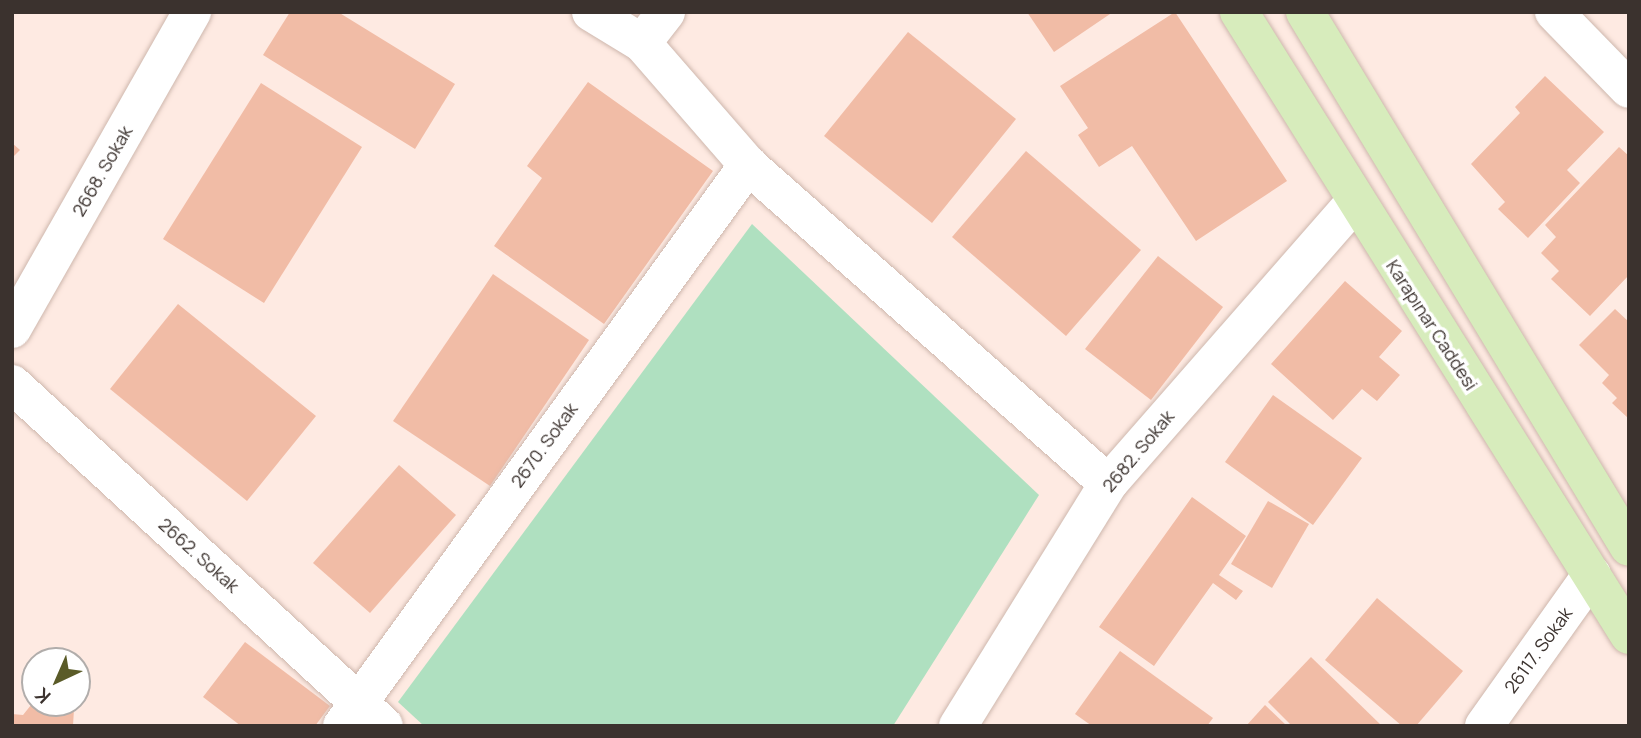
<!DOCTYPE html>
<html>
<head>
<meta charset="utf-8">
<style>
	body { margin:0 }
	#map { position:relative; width:1641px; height:738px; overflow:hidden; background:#feeae2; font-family:Manrope,sans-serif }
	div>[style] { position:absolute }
	.green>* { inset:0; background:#afe0c0 }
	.building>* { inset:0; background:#f1bca6 }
	.roads { filter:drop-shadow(0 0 2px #ceb7ad) drop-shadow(0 0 2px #ceb7ad) }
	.minor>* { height:38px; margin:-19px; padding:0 19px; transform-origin:19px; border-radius:19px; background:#fff }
	.major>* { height:38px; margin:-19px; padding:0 19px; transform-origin:19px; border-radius:19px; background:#d7ecbc }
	span { translate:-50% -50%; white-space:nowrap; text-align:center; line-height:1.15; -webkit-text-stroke:7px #fff; paint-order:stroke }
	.street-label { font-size:18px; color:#3b322e }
	.frame { position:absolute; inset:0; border:14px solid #3b322e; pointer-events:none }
	.north { position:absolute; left:21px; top:647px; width:70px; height:70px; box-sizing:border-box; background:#fff; border:2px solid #b1adab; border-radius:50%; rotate:224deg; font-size:19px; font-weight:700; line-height:28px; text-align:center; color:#3b322e }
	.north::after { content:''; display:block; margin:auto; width:24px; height:32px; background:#5a5b28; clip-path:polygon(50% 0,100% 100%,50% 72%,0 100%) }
</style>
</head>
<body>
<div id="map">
	<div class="green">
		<i style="clip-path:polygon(752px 224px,1039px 495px,893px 726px,424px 726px,398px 702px)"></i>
	</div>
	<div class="building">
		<i style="clip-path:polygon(290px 12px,338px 12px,455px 84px,415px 149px,263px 55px)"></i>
		<i style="clip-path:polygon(1027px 12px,1113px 12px,1054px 52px)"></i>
		<i style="clip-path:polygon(1175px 12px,1287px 181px,1196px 241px,1132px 146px,1099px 167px,1078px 135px,1088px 128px,1060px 86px)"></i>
		<i style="clip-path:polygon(908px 32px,1016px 119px,932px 223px,824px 136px)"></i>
		<i style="clip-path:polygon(1545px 76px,1604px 132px,1567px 170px,1580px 183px,1528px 238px,1498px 209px,1505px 202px,1471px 164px,1520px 113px,1515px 107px)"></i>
		<i style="clip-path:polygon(588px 82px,713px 171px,604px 324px,494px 246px,542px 178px,527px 166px)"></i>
		<i style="clip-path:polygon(261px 83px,362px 147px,264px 303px,163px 239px)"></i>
		<i style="clip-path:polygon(12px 143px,20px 150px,12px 158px)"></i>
		<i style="clip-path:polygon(1619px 147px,1629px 156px,1629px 275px,1590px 316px,1551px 279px,1559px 271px,1541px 253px,1556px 237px,1545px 225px)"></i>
		<i style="clip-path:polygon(1026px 151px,1141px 250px,1066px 336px,952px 237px)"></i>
		<i style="clip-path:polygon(1158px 256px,1223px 307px,1151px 400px,1085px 349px)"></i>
		<i style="clip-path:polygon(493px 274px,589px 340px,490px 486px,393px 421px)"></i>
		<i style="clip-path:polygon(1345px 281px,1402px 331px,1379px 357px,1400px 375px,1377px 401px,1362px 389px,1333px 420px,1271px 364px)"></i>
		<i style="clip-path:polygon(178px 304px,316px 416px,247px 501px,110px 389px)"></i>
		<i style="clip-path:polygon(1615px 309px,1629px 322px,1629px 419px,1612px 403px,1617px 398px,1602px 383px,1609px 375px,1579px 345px)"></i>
		<i style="clip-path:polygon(1273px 395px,1362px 458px,1313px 525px,1225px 462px)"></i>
		<i style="clip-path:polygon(399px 465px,456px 515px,370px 613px,313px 563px)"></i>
		<i style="clip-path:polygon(1192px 497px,1246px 536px,1219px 575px,1243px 591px,1236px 600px,1213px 583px,1154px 666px,1099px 627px)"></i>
		<i style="clip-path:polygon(1268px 501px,1309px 524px,1272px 588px,1231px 564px)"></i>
		<i style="clip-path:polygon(1377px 598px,1463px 671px,1416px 726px,1402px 726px,1325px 660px)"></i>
		<i style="clip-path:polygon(245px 642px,330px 706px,315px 726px,241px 726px,203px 697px)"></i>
		<i style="clip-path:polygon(1120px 651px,1213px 718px,1207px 726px,1092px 726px,1075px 714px)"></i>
		<i style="clip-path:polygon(1311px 657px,1382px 726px,1292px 726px,1268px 702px)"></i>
		<i style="clip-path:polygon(35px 700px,74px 709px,73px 726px,12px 726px,12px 714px,23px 715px)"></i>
		<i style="clip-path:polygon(1265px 705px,1287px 726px,1246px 726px)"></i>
	</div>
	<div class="roads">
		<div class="minor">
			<i style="left:591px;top:12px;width:60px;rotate:31.3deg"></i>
			<i style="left:642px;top:43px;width:162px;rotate:49deg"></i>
			<i style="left:748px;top:165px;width:481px;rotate:41.5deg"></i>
			<i style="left:1554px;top:12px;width:107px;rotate:45.8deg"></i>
			<i style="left:642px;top:43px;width:39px;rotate:-52deg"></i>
			<i style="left:12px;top:329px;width:365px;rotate:-60.4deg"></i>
			<i style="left:12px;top:384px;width:505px;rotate:42.59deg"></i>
			<i style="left:342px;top:726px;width:693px;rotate:-54.11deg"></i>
			<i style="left:958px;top:726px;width:285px;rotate:-58.2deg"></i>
			<i style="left:1108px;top:484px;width:373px;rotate:-48.8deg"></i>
			<i style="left:1484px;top:726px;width:186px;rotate:-54.6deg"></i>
		</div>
		<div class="major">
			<i style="left:1239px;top:12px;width:735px;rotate:57.95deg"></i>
			<i style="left:1305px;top:12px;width:625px;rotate:58.8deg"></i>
		</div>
	</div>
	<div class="street-label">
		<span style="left:102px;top:171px;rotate:-60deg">2668. Sokak</span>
		<span style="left:1432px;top:325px;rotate:57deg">Karapınar Caddesi</span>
		<span style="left:544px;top:445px;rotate:-54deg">2670. Sokak</span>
		<span style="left:1138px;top:451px;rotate:-50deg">2682. Sokak</span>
		<span style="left:199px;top:555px;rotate:42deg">2662. Sokak</span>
		<span style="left:1538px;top:650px;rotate:-54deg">26117. Sokak</span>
	</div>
	<div class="frame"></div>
	<div class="north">K</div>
</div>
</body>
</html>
